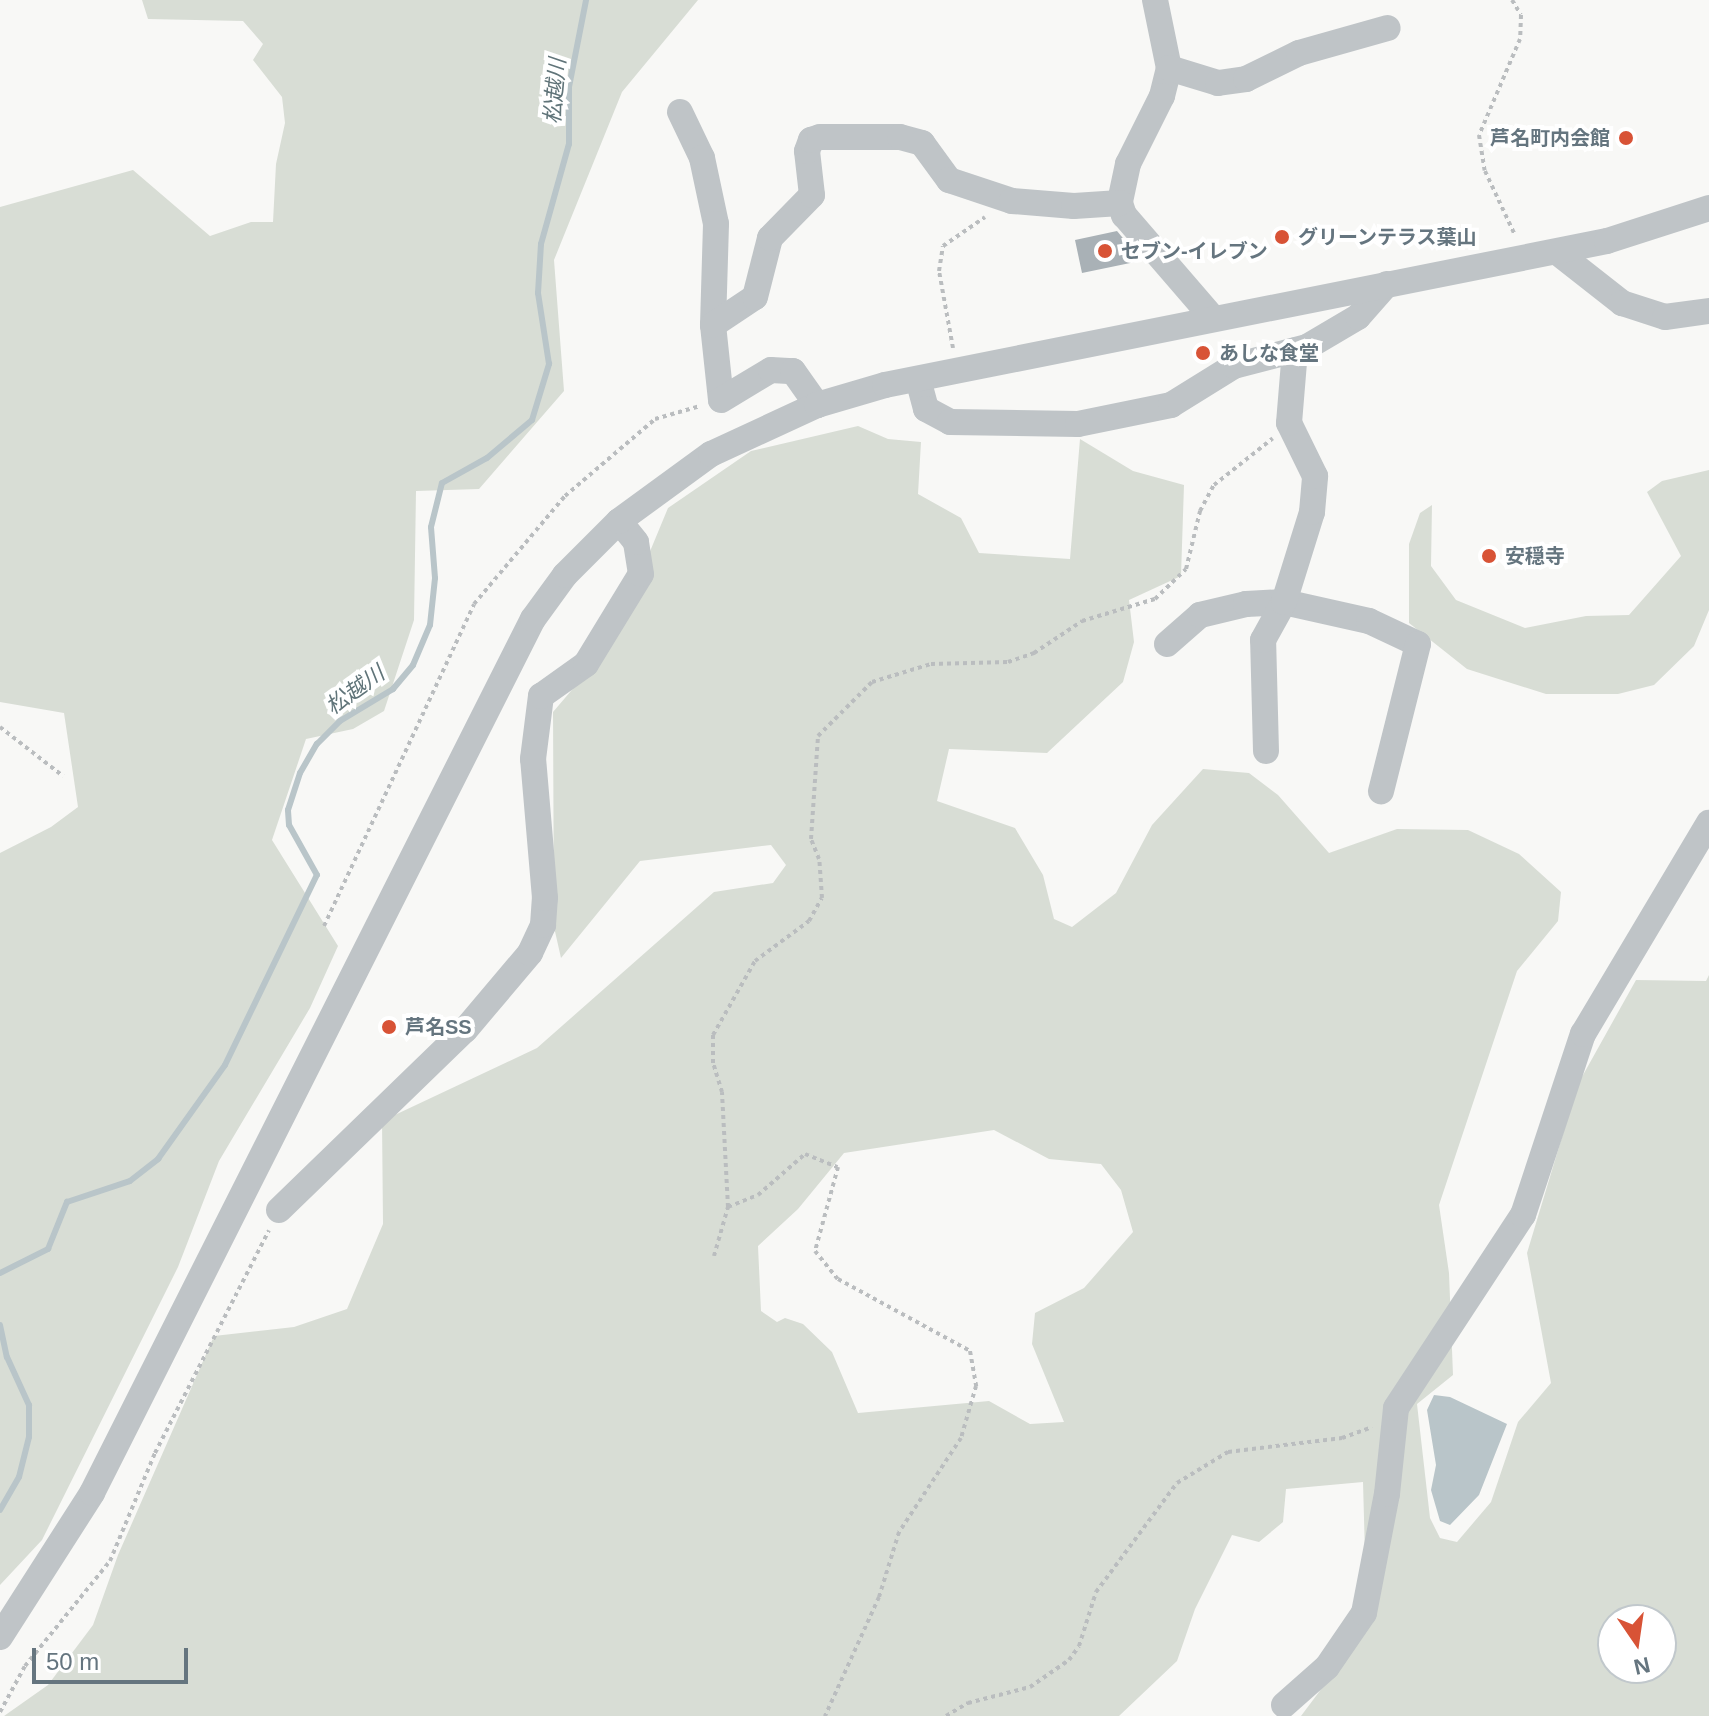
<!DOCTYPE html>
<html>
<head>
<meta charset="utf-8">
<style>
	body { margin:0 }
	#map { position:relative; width:1709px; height:1716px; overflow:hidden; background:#f8f8f6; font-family:Arial,"Noto Sans JP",sans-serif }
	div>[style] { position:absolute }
	.green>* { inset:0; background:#d8ddd5 }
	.water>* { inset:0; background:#b9c5c9 }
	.stream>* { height:6px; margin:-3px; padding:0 3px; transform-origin:3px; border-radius:3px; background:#b9c5c9 }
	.building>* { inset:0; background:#a9b1b6 }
	.path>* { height:4px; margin-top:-2px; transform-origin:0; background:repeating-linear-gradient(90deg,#babdbf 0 4px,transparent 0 8px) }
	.minor>* { height:26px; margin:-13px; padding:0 13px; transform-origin:13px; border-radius:13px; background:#bfc4c7 }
	.dots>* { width:22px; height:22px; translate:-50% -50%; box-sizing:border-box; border:4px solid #fff; border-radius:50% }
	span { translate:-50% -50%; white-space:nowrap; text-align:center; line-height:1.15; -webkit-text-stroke:8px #fff; paint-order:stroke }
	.poi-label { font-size:20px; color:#65757f; font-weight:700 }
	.right { translate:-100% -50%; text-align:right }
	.left { translate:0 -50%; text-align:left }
	.water-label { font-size:22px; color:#607479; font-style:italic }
	.north { position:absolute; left:1597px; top:1604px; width:80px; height:80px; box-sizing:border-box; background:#fff; border:2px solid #c1c8cc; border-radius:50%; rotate:167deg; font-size:22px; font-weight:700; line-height:32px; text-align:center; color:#65757f }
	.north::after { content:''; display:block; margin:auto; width:28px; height:36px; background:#d85336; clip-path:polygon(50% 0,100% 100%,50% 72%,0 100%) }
	.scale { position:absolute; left:32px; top:1648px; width:156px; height:36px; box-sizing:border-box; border:4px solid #65757f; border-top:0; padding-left:10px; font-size:24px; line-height:28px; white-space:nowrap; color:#65757f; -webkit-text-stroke:6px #fff; paint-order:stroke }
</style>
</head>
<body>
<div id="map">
	<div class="green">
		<i style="clip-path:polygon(142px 0,698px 0,622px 92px,554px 260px,564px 391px,479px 489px,416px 491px,414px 620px,384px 711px,353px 729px,306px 739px,272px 840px,338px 946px,310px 1008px,219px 1161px,178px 1267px,42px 1540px,0 1585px,0 853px,51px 827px,78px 807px,64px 713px,0 702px,0 207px,133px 170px,210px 236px,251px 222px,273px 222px,276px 164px,285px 123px,282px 97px,253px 60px,263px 44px,243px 21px,148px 19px)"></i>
		<i style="clip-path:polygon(evenodd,858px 426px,888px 439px,921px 442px,918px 494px,961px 518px,979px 553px,1070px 559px,1080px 439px,1133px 471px,1184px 485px,1181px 576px,1129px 600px,1134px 642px,1123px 682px,1047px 753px,949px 749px,937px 801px,1015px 828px,1043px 875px,1054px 919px,1072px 927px,1116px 893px,1152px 825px,1203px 769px,1249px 773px,1278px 795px,1329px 853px,1397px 829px,1468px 830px,1519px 854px,1561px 892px,1558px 921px,1517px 971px,1439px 1205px,1449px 1273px,1453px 1375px,1417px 1404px,1430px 1518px,1440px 1538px,1457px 1542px,1491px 1502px,1518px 1422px,1551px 1383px,1527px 1253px,1578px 1084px,1636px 980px,1706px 981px,1709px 975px,1709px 1716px,1301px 1716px,1367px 1628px,1363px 1482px,1286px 1489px,1283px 1522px,1259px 1542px,1232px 1535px,1195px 1609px,1177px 1661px,1119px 1716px,4px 1716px,48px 1685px,93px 1625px,118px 1555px,214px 1336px,294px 1327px,347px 1309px,383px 1224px,382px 1121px,537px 1048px,714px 892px,773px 883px,786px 865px,771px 845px,640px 861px,561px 958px,554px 927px,553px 712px,612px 643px,668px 508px,751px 451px,858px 426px,994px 1130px,1049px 1159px,1101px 1164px,1121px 1190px,1133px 1232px,1084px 1288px,1035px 1313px,1032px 1344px,1064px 1422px,1030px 1424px,989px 1401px,858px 1413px,832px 1352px,803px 1324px,785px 1318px,777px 1322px,761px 1311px,758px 1246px,798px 1209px,844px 1153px,994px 1130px,858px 426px,1613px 1620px,1661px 1620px,1661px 1668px,1613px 1668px,1613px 1620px)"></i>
		<i style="clip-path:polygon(1709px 470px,1709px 610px,1694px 646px,1654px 685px,1618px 694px,1546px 694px,1467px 669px,1409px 623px,1409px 544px,1420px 513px,1432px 505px,1431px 566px,1456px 600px,1525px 628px,1586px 616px,1629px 615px,1681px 556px,1647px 492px,1662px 481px)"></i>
	</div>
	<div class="water">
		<i style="clip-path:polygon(1434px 1395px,1450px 1397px,1507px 1424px,1479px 1495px,1450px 1525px,1440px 1521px,1431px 1490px,1436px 1465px,1427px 1410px)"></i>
	</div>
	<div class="stream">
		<i style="left:0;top:1273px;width:54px;rotate:-26.6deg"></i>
		<i style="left:48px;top:1249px;width:51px;rotate:-68deg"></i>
		<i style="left:67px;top:1202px;width:66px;rotate:-18.4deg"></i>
		<i style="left:130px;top:1181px;width:36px;rotate:-38deg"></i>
		<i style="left:158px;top:1159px;width:115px;rotate:-54.5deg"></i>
		<i style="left:225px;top:1065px;width:211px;rotate:-64.2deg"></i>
		<i style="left:317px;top:875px;width:57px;rotate:-119.2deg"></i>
		<i style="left:289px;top:825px;width:15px;rotate:-94deg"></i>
		<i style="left:288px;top:810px;width:39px;rotate:-72deg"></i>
		<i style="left:300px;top:773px;width:34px;rotate:-60deg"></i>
		<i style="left:317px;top:744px;width:33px;rotate:-45deg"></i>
		<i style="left:340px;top:721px;width:62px;rotate:-31.1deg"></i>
		<i style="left:393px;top:689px;width:31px;rotate:-50deg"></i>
		<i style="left:413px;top:665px;width:43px;rotate:-67deg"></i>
		<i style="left:430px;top:625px;width:47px;rotate:-83.9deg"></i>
		<i style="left:435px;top:578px;width:51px;rotate:-94.5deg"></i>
		<i style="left:431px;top:527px;width:45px;rotate:-76deg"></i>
		<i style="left:442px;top:483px;width:51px;rotate:-29.1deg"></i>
		<i style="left:487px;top:458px;width:59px;rotate:-40.2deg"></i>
		<i style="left:532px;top:420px;width:59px;rotate:-73.1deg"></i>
		<i style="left:549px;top:364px;width:72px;rotate:-98.8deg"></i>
		<i style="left:538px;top:293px;width:49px;rotate:-86.5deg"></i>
		<i style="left:541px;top:244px;width:104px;rotate:-74.4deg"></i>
		<i style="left:569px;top:144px;width:57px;rotate:-90deg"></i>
		<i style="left:569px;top:87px;width:89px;rotate:-78.9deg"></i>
		<i style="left:0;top:1325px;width:33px;rotate:78deg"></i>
		<i style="left:7px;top:1357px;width:53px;rotate:65.4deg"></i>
		<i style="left:29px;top:1405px;width:32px;rotate:90deg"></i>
		<i style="left:29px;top:1437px;width:41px;rotate:104deg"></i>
		<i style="left:19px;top:1477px;width:38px;rotate:120deg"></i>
	</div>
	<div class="building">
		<i style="clip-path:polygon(1117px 231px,1132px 249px,1135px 262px,1082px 273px,1075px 240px)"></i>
	</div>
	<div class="path">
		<i style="left:1512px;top:0;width:17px;rotate:59deg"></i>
		<i style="left:1521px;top:15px;width:24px;rotate:92deg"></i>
		<i style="left:1520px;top:39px;width:104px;rotate:113.1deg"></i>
		<i style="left:1479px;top:135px;width:36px;rotate:81deg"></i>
		<i style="left:1485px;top:171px;width:71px;rotate:64.9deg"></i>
		<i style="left:953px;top:348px;width:78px;rotate:-100.3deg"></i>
		<i style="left:939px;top:271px;width:25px;rotate:-81deg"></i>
		<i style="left:943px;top:246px;width:51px;rotate:-34.6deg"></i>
		<i style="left:0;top:727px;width:80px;rotate:37.9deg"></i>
		<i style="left:324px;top:926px;width:355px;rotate:-65deg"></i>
		<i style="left:474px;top:604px;width:141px;rotate:-49.9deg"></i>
		<i style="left:565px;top:496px;width:118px;rotate:-40.5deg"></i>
		<i style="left:655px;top:419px;width:47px;rotate:-16.1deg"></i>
		<i style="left:728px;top:1207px;width:32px;rotate:-22deg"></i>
		<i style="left:758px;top:1195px;width:62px;rotate:-41.1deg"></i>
		<i style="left:805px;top:1154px;width:35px;rotate:22deg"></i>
		<i style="left:838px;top:1167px;width:87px;rotate:105.3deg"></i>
		<i style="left:815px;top:1251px;width:36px;rotate:51deg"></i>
		<i style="left:838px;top:1279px;width:150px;rotate:28.6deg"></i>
		<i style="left:970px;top:1351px;width:36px;rotate:80deg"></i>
		<i style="left:976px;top:1386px;width:54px;rotate:106.1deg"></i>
		<i style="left:961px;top:1438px;width:113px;rotate:123.4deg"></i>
		<i style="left:899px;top:1532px;width:68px;rotate:107.1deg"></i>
		<i style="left:879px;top:1597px;width:131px;rotate:114.4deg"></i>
		<i style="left:714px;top:1256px;width:51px;rotate:-74.1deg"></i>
		<i style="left:728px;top:1207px;width:115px;rotate:-93deg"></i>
		<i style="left:722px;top:1092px;width:30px;rotate:-107deg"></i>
		<i style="left:713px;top:1063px;width:28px;rotate:-90deg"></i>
		<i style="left:713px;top:1035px;width:85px;rotate:-60.4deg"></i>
		<i style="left:755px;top:961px;width:67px;rotate:-36.5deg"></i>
		<i style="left:809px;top:921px;width:26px;rotate:-61deg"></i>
		<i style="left:822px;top:898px;width:39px;rotate:-94deg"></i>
		<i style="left:819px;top:859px;width:22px;rotate:-112deg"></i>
		<i style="left:811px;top:839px;width:103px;rotate:-86.1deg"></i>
		<i style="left:818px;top:736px;width:76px;rotate:-45deg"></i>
		<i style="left:872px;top:682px;width:62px;rotate:-17deg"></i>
		<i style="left:931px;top:664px;width:77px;rotate:-1.5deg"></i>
		<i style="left:1008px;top:662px;width:28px;rotate:-19deg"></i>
		<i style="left:1034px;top:653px;width:58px;rotate:-33.7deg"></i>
		<i style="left:1082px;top:621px;width:76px;rotate:-16.8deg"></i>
		<i style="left:1155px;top:599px;width:43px;rotate:-44.1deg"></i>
		<i style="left:1186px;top:569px;width:60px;rotate:-76.4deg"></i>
		<i style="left:1200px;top:511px;width:30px;rotate:-62deg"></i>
		<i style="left:1214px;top:485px;width:75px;rotate:-38.5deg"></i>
		<i style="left:0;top:1712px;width:52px;rotate:-61.5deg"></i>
		<i style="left:25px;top:1666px;width:135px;rotate:-51deg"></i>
		<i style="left:110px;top:1561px;width:117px;rotate:-67.4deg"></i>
		<i style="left:155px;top:1453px;width:250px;rotate:-62.9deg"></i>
		<i style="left:946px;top:1716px;width:26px;rotate:-31deg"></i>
		<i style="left:968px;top:1703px;width:64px;rotate:-14.5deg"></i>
		<i style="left:1030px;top:1687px;width:47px;rotate:-34.7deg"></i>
		<i style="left:1069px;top:1660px;width:17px;rotate:-54deg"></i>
		<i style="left:1079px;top:1646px;width:57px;rotate:-72.5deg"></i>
		<i style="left:1096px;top:1592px;width:136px;rotate:-53.4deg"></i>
		<i style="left:1177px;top:1483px;width:60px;rotate:-31.3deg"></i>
		<i style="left:1228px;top:1452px;width:115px;rotate:-7deg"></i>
		<i style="left:1342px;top:1438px;width:32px;rotate:-20deg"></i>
	</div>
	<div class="minor">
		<i style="left:1155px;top:0;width:69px;rotate:78.4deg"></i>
		<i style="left:1169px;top:68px;width:29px;rotate:104deg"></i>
		<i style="left:1162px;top:96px;width:76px;rotate:116.6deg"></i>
		<i style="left:1128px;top:164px;width:40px;rotate:102deg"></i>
		<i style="left:1120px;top:203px;width:13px;rotate:72deg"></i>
		<i style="left:1124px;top:215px;width:135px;rotate:49.2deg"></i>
		<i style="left:1169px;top:68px;width:51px;rotate:17deg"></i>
		<i style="left:1218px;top:83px;width:28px;rotate:-8deg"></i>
		<i style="left:1246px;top:79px;width:59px;rotate:-26.1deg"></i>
		<i style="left:1299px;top:53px;width:92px;rotate:-15.7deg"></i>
		<i style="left:680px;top:112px;width:51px;rotate:64.4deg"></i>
		<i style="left:702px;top:158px;width:67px;rotate:78deg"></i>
		<i style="left:716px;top:224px;width:101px;rotate:91.7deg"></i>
		<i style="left:713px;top:325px;width:75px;rotate:83.9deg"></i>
		<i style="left:721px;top:400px;width:58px;rotate:-31deg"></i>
		<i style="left:771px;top:370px;width:22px;rotate:3deg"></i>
		<i style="left:793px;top:371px;width:42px;rotate:54.8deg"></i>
		<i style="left:1557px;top:252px;width:83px;rotate:38.1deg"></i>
		<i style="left:1622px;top:303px;width:45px;rotate:18deg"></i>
		<i style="left:1665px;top:317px;width:44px;rotate:-7.8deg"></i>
		<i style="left:713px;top:325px;width:50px;rotate:-33.7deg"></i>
		<i style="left:755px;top:297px;width:61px;rotate:-75.7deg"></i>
		<i style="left:770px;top:238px;width:60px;rotate:-45.7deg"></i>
		<i style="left:812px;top:195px;width:44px;rotate:-96.5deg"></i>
		<i style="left:807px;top:151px;width:12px;rotate:-70deg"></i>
		<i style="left:811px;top:140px;width:9px;rotate:-18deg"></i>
		<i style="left:820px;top:137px;width:80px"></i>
		<i style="left:900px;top:137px;width:23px;rotate:15deg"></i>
		<i style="left:922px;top:143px;width:46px;rotate:53.9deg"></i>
		<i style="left:949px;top:180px;width:66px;rotate:18.4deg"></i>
		<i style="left:1012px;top:201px;width:62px;rotate:4.6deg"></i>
		<i style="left:1074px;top:206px;width:46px;rotate:-3.7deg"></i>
		<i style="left:918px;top:379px;width:31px;rotate:75deg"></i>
		<i style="left:926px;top:409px;width:27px;rotate:28deg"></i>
		<i style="left:950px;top:422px;width:128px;rotate:0.9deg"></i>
		<i style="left:1078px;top:424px;width:95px;rotate:-11.5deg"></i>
		<i style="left:1171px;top:405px;width:74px;rotate:-31.8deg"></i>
		<i style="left:1234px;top:366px;width:75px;rotate:-14.6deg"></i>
		<i style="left:1307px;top:347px;width:59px;rotate:-30.5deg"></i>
		<i style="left:1358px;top:317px;width:44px;rotate:-48.7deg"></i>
		<i style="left:1167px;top:644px;width:44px;rotate:-41.3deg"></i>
		<i style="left:1200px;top:615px;width:47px;rotate:-13.4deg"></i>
		<i style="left:1246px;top:604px;width:38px;rotate:-3deg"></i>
		<i style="left:1284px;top:602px;width:87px;rotate:12.6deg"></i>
		<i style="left:1369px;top:621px;width:54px;rotate:25.1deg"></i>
		<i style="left:1418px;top:644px;width:152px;rotate:104.1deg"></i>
		<i style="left:1266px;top:751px;width:111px;rotate:-91.5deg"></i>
		<i style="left:1263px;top:640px;width:43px;rotate:-61.1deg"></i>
		<i style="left:1284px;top:602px;width:94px;rotate:-72.7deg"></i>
		<i style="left:1312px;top:512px;width:36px;rotate:-85deg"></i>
		<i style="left:1315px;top:476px;width:59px;rotate:-116.1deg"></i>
		<i style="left:1289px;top:423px;width:73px;rotate:-85.3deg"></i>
		<i style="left:279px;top:1210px;width:259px;rotate:-44.1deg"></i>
		<i style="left:465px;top:1030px;width:101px;rotate:-49.8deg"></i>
		<i style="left:530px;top:953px;width:31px;rotate:-65deg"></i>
		<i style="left:543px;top:925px;width:27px;rotate:-86deg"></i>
		<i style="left:545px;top:898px;width:140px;rotate:-94.9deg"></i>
		<i style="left:533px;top:759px;width:64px;rotate:-82.8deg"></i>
		<i style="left:541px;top:696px;width:55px;rotate:-35.4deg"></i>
		<i style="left:586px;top:664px;width:105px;rotate:-58.6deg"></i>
		<i style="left:641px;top:574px;width:32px;rotate:-99deg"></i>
		<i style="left:636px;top:542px;width:27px;rotate:-129deg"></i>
		<i style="left:0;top:1637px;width:171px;rotate:-57.4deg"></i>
		<i style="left:92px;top:1493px;width:979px;rotate:-63.23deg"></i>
		<i style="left:533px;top:619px;width:54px;rotate:-54deg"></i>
		<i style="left:565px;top:575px;width:76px;rotate:-45deg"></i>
		<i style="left:619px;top:521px;width:114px;rotate:-36.1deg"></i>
		<i style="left:711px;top:454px;width:117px;rotate:-24.8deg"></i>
		<i style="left:817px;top:405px;width:71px;rotate:-16.4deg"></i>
		<i style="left:885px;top:385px;width:736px;rotate:-11.28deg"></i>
		<i style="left:1607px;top:241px;width:107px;rotate:-17.9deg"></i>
		<i style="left:1284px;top:1705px;width:57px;rotate:-41.5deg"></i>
		<i style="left:1327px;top:1667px;width:65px;rotate:-55.6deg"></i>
		<i style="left:1364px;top:1613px;width:121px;rotate:-79.1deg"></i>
		<i style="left:1387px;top:1494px;width:86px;rotate:-84deg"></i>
		<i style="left:1396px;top:1408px;width:231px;rotate:-56.7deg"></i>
		<i style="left:1523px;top:1215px;width:191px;rotate:-71.7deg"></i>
		<i style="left:1583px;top:1034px;width:246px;rotate:-59.2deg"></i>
	</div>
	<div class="dots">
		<i style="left:1626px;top:138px;background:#d85336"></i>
		<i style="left:1282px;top:237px;background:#d85336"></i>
		<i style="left:1105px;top:251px;background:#d85336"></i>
		<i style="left:1203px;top:353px;background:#d85336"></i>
		<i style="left:1489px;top:556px;background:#d85336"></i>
		<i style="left:389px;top:1027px;background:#d85336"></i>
	</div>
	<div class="poi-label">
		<span class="right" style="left:1610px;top:138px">芦名町内会館</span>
		<span class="left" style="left:1298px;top:237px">グリーンテラス葉山</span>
		<span class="left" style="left:1121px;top:251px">セブン-イレブン</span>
		<span class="left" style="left:1219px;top:353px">あしな食堂</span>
		<span class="left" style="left:1505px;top:556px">安穏寺</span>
		<span class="left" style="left:405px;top:1027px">芦名SS</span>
	</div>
	<div class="water-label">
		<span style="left:555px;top:91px;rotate:-85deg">松越川</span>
		<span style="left:355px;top:690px;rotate:-36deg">松越川</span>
	</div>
	<div class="north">N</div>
	<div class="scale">50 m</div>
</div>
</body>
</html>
